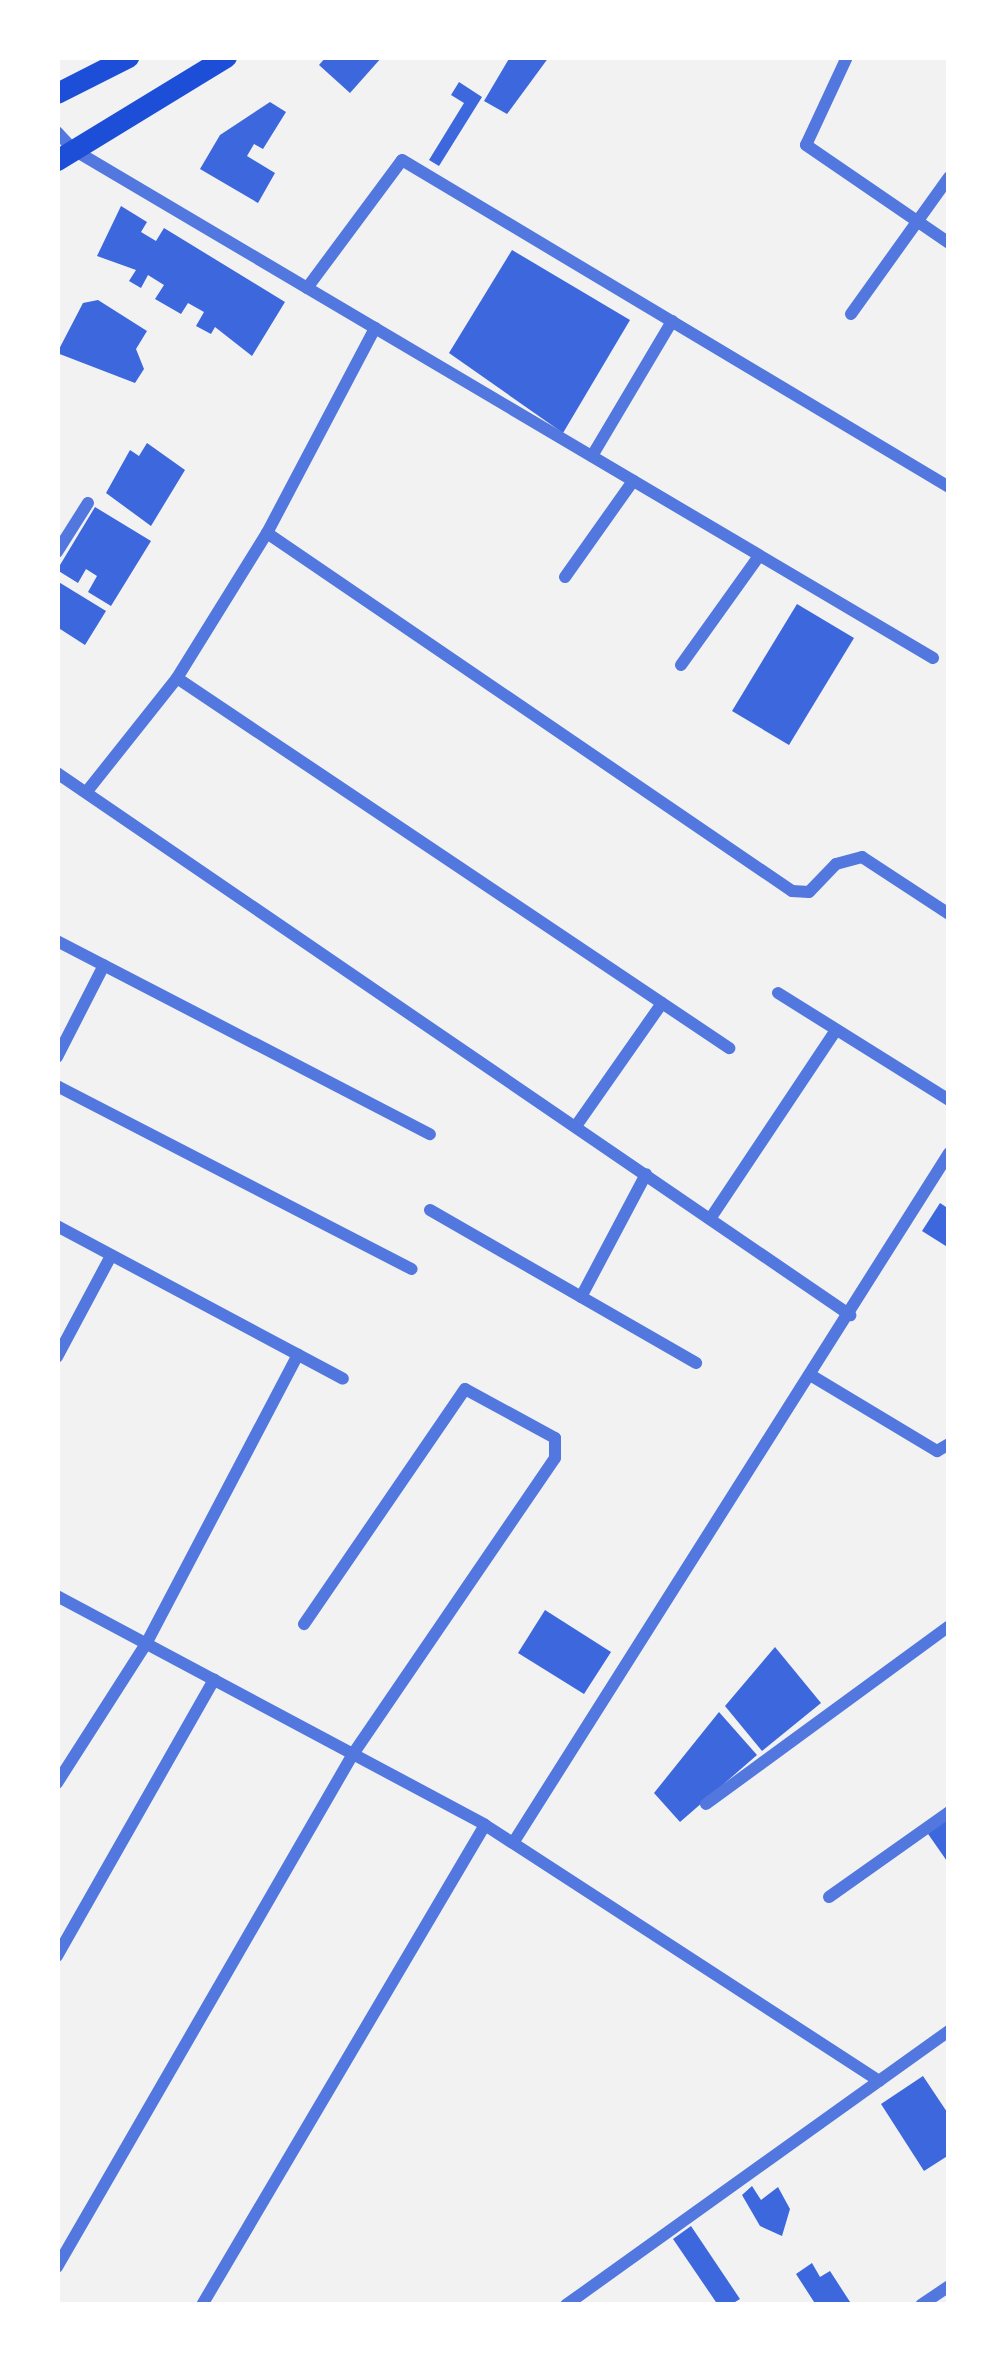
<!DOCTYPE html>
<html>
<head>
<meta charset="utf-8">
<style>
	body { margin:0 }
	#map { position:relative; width:1006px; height:2362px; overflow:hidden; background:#f2f2f2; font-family:Commissioner,sans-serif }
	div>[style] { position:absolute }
	.building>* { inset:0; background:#3d67dc }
	.minor>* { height:12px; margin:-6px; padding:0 6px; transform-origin:6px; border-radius:6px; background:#5277de }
	.secondary>* { height:21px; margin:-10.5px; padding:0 10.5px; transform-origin:10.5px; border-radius:10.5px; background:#1d4ed8 }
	span { translate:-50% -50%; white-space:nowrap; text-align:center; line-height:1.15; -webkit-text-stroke:9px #fff; paint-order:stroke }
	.frame { position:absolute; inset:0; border:60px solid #fff; pointer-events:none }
</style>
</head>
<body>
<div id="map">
	<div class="building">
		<i style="clip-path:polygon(326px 57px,382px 57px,350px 93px,319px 65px)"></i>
		<i style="clip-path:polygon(510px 57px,549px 57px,507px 114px,484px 101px)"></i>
		<i style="clip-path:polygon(459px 82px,482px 97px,439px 166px,429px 160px,464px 103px,451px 95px)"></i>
		<i style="clip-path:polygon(270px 102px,286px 112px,263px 149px,254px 144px,247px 156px,275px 173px,258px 203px,200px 169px,220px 135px)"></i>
		<i style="clip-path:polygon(121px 206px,147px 222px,141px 232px,156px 241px,164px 228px,285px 302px,252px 356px,215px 327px,211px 334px,196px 326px,204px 312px,188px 303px,181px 314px,155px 299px,164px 285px,148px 275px,141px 288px,129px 281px,136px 270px,97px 256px)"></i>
		<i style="clip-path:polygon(512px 250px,630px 320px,563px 433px,449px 353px)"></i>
		<i style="clip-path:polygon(98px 300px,147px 331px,136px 349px,144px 369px,135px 383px,57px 353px,83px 303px)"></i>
		<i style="clip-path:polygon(147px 443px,185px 470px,151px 526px,106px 493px,130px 450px,139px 456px)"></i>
		<i style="clip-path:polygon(95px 507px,151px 541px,111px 606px,88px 592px,97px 576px,86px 569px,78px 583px,57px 570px)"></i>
		<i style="clip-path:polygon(57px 581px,106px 611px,85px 645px,57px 627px)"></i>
		<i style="clip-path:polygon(797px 604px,854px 638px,789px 745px,732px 711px)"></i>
		<i style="clip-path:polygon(940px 1203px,949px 1209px,949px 1248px,922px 1231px)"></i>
		<i style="clip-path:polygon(545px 1610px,611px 1652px,584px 1694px,518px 1653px)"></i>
		<i style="clip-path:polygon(775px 1647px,821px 1703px,762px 1751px,725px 1706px)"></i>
		<i style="clip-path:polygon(719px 1712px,757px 1755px,680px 1822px,654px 1793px)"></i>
		<i style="clip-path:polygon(949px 1816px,949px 1864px,926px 1831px)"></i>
		<i style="clip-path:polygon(923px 2076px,949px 2115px,949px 2155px,924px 2171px,881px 2104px)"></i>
		<i style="clip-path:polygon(752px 2186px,761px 2200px,778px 2187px,790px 2209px,782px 2236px,760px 2226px,742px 2195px)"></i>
		<i style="clip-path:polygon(691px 2226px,740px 2299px,730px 2305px,718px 2305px,673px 2239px)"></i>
		<i style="clip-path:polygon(812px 2263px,820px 2277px,830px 2271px,852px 2305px,816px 2305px,796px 2274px)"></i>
	</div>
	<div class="minor">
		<i style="left:847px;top:57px;width:97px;rotate:115deg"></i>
		<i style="left:806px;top:145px;width:173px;rotate:34.4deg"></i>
		<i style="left:57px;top:132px;width:25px;rotate:47deg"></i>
		<i style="left:74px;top:150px;width:998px;rotate:30.6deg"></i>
		<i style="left:307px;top:288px;width:159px;rotate:-53.4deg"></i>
		<i style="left:402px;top:160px;width:637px;rotate:30.87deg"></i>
		<i style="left:851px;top:314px;width:168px;rotate:-54.4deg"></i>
		<i style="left:592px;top:456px;width:157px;rotate:-59.3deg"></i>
		<i style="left:267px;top:533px;width:635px;rotate:34.29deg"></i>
		<i style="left:792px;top:891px;width:17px;rotate:3deg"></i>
		<i style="left:809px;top:892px;width:39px;rotate:-46deg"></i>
		<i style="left:836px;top:864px;width:27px;rotate:-15deg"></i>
		<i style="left:862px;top:857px;width:104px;rotate:33.2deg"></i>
		<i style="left:57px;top:552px;width:58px;rotate:-57.7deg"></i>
		<i style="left:565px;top:577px;width:118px;rotate:-54.7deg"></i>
		<i style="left:681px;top:665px;width:134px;rotate:-54.4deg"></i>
		<i style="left:177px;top:678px;width:665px;rotate:33.83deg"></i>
		<i style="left:57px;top:773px;width:961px;rotate:34.35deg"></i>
		<i style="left:88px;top:790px;width:143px;rotate:-51.5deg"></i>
		<i style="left:177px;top:678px;width:171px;rotate:-58.2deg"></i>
		<i style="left:267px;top:533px;width:232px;rotate:-62.2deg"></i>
		<i style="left:57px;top:941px;width:420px;rotate:27.4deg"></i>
		<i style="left:778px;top:993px;width:202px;rotate:32deg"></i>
		<i style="left:57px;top:1057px;width:103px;rotate:-62.9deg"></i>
		<i style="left:57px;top:1086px;width:399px;rotate:27.3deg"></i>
		<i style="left:576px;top:1126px;width:150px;rotate:-55deg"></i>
		<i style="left:430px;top:1210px;width:307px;rotate:29.9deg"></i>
		<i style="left:710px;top:1219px;width:227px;rotate:-56.3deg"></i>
		<i style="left:57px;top:1226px;width:324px;rotate:28.1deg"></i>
		<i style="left:581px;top:1297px;width:139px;rotate:-62.1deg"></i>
		<i style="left:57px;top:1357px;width:115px;rotate:-61.9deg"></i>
		<i style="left:812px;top:1376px;width:146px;rotate:31deg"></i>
		<i style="left:937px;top:1451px;width:14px;rotate:-30deg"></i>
		<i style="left:57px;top:1596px;width:485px;rotate:28.1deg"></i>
		<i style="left:485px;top:1825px;width:470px;rotate:33deg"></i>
		<i style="left:57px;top:1783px;width:165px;rotate:-57.4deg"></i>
		<i style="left:146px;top:1644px;width:327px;rotate:-62.3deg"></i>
		<i style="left:706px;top:1804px;width:301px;rotate:-36.2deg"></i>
		<i style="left:513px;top:1843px;width:816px;rotate:-57.71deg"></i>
		<i style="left:829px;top:1897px;width:147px;rotate:-35.3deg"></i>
		<i style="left:57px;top:1956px;width:318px;rotate:-60.4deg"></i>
		<i style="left:57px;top:2267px;width:592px;rotate:-60.02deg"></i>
		<i style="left:353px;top:1754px;width:358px;rotate:-55.7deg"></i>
		<i style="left:555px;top:1458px;width:20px;rotate:-90deg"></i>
		<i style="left:555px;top:1438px;width:102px;rotate:-151.4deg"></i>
		<i style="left:465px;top:1389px;width:285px;rotate:124.4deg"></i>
		<i style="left:202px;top:2305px;width:557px;rotate:-59.48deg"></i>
		<i style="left:566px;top:2305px;width:471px;rotate:-35.6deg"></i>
		<i style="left:921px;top:2305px;width:34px;rotate:-34deg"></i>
	</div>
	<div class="secondary">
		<i style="left:57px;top:93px;width:80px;rotate:-26.9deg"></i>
		<i style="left:57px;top:160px;width:198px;rotate:-31.4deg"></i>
	</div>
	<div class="frame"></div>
</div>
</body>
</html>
